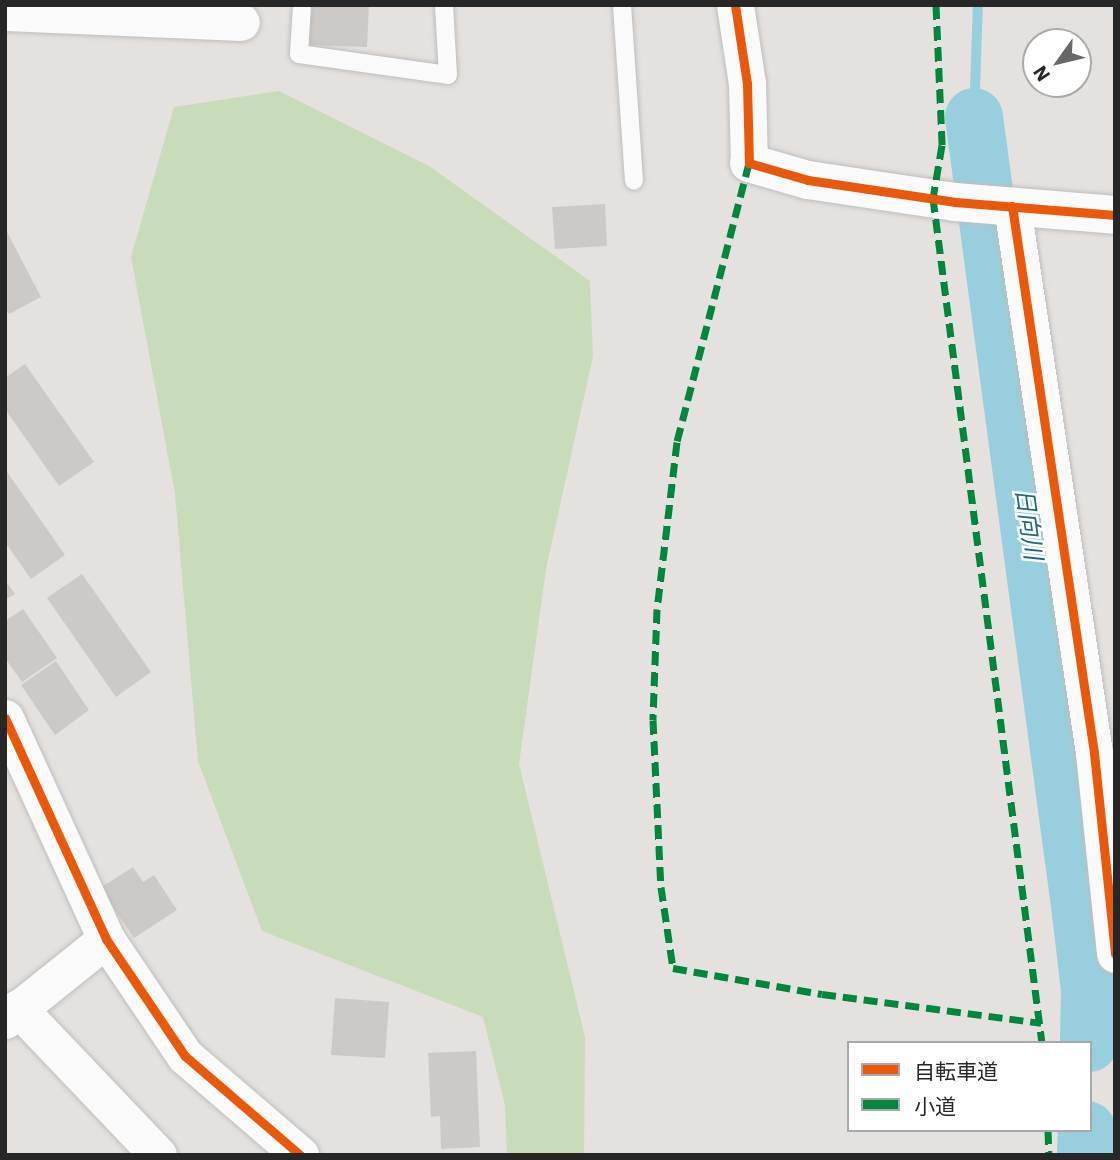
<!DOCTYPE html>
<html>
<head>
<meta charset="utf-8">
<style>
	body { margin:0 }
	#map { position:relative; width:1120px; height:1160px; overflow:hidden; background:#e4e1de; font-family:"IBM Plex Sans","Noto Sans JP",sans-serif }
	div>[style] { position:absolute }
	.green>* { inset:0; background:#c9dcba }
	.stream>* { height:10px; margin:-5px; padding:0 5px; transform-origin:5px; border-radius:5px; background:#98cfde }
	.river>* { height:58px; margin:-29px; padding:0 29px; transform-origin:29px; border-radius:29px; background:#98cfde }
	.building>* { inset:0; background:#ccc9c7 }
	.roads { filter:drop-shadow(0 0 2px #bebdbe) drop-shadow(0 0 2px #bebdbe) }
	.service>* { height:18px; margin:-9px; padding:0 9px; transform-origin:9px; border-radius:9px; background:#fbfafa }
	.minor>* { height:37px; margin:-18.5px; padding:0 18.5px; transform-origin:18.5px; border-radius:18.5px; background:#fbfafa }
	.tertiary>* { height:38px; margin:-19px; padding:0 19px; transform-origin:19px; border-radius:19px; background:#fbfafa }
	.quiet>* { height:7px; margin-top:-3.5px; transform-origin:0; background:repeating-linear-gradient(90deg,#00873e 0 14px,transparent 0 21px) }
	.cycleway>* { height:9px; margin:-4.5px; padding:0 4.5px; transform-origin:4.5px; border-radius:4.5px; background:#e8590c }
	span { translate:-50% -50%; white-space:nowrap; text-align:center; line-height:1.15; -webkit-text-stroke:5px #fff; paint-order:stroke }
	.water-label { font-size:24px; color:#1d6585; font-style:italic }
	.frame { position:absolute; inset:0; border:7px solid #272727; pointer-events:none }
	.legend { position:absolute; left:847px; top:1041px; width:245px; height:91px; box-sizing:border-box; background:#fff; border:2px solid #a9a9a9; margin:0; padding:9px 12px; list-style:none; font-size:21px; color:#272727 }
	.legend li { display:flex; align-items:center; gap:14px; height:35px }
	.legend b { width:35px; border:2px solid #a9a9a9 }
	.north { position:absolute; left:1022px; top:28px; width:70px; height:70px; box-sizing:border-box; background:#fff; border:2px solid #a9a9a9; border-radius:50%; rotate:236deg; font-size:19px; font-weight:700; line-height:28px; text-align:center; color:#272727 }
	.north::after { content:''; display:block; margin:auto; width:24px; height:32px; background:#696867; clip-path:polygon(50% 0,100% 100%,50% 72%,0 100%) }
</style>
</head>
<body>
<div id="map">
	<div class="green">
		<i style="clip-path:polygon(279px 91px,429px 166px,590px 281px,593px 356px,546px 569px,519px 764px,585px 1037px,584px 1155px,507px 1155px,505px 1105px,483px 1017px,262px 931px,198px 761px,175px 494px,131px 257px,174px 107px)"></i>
	</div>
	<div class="stream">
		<i style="left:974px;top:117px;width:112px;rotate:-88deg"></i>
	</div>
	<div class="river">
		<i style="left:974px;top:117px;width:803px;rotate:82.34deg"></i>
		<i style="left:1081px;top:913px;width:78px;rotate:83.3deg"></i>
		<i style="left:1090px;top:990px;width:53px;rotate:91.1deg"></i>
		<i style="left:1086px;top:1155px;width:25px;rotate:-88deg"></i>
	</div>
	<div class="building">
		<i style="clip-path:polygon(310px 5px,369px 5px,367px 47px,309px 45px)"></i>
		<i style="clip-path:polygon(605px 204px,607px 246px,555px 249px,552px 207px)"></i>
		<i style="clip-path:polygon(5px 228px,41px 297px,9px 314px,5px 308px)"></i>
		<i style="clip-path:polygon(25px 364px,94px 462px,59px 486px,5px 409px,5px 378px)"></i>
		<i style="clip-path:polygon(5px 469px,65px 555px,31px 579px,5px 542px)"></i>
		<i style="clip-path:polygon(82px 574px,151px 672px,116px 697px,47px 598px)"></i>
		<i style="clip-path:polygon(5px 580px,15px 594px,5px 600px)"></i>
		<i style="clip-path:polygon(23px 609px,57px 658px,22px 682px,5px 658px,5px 621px)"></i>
		<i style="clip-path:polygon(56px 661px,89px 710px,55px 735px,21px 685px)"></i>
		<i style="clip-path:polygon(133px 867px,143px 882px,154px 875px,177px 910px,134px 938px,100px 888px)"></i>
		<i style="clip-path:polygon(335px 998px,389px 1002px,385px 1058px,331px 1055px)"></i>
		<i style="clip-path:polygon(476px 1051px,480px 1147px,441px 1149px,440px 1116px,431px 1117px,428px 1053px)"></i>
	</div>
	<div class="roads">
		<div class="service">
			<i style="left:302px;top:5px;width:49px;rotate:93.5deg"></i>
			<i style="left:299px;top:54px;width:150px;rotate:8deg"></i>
			<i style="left:448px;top:75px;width:70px;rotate:-93.3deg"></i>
			<i style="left:622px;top:5px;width:176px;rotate:86.1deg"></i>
		</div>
		<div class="minor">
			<i style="left:735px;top:5px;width:79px;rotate:81.3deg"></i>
			<i style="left:747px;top:83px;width:80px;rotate:88.6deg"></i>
			<i style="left:5px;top:12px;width:236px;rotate:2.4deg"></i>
			<i style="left:1012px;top:206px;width:553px;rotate:81.47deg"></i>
			<i style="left:1094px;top:753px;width:202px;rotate:84deg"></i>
			<i style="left:5px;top:718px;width:243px;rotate:65.4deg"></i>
			<i style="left:106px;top:939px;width:141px;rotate:56deg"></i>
			<i style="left:185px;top:1056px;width:152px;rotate:40.7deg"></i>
			<i style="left:18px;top:1008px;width:203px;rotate:46.4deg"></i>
			<i style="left:5px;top:1020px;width:129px;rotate:-38.7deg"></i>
		</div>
		<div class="tertiary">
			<i style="left:749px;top:163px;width:61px;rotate:16.1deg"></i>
			<i style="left:808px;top:180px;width:149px;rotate:8.5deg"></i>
			<i style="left:955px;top:202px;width:161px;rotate:4.6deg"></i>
		</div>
	</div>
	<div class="quiet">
		<i style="left:936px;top:5px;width:140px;rotate:87.5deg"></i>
		<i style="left:942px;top:145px;width:54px;rotate:99.6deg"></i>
		<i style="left:933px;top:198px;width:852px;rotate:82.65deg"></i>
		<i style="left:749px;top:163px;width:288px;rotate:104.5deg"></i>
		<i style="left:677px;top:442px;width:168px;rotate:96.8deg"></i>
		<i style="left:657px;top:609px;width:111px;rotate:92.1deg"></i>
		<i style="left:653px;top:720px;width:167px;rotate:87.3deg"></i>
		<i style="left:661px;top:887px;width:82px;rotate:81.6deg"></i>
		<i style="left:673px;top:968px;width:151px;rotate:9.9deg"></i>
		<i style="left:822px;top:994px;width:221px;rotate:7.5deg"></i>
		<i style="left:1048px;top:1130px;width:25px;rotate:88deg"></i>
	</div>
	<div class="cycleway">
		<i style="left:735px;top:5px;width:79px;rotate:81.3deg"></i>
		<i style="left:747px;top:83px;width:80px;rotate:88.6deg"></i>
		<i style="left:749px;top:163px;width:61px;rotate:16.1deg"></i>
		<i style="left:808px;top:180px;width:149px;rotate:8.5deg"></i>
		<i style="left:955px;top:202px;width:161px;rotate:4.6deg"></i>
		<i style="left:1012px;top:206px;width:553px;rotate:81.47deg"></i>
		<i style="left:1094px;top:753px;width:202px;rotate:84deg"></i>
		<i style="left:5px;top:718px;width:243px;rotate:65.4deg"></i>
		<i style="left:106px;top:939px;width:141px;rotate:56deg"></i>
		<i style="left:185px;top:1056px;width:152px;rotate:40.7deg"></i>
	</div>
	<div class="water-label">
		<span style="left:1029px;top:524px;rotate:82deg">日向川</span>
	</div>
	<div class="frame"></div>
	<ul class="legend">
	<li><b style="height:9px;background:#e8590c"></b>自転車道</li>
	<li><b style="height:9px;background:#00873e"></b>小道</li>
	</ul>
	<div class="north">N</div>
</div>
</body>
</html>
